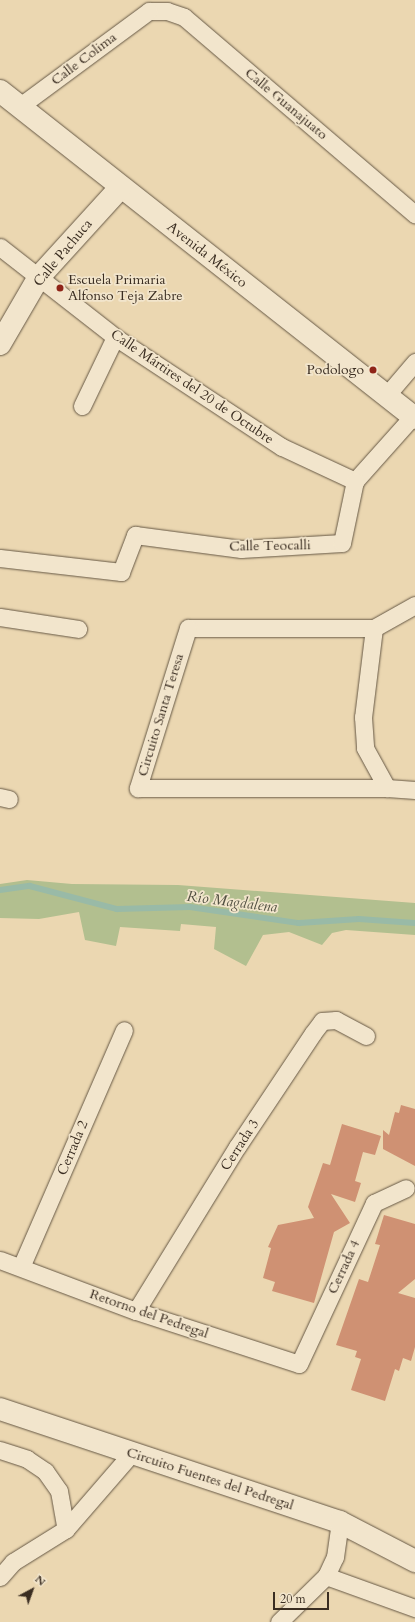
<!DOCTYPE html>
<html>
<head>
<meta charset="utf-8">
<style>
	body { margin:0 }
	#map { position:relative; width:415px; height:1622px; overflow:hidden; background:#ebd7b1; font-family:Cardo,serif }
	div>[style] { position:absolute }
	.green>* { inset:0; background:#b2bf8f }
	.stream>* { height:5.5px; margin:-2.75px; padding:0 2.75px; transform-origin:2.75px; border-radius:2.75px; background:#99baa7 }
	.building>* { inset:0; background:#cf9173 }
	.roads { filter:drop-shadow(0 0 1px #665845) drop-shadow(0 0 1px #665845) }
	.street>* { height:17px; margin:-8.5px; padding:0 8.5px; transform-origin:8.5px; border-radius:8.5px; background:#f2e5cc }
	.secondary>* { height:22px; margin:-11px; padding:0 11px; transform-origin:11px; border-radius:11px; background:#f2e5cc }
	.dots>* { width:11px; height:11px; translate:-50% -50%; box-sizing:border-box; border:2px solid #f2e5cc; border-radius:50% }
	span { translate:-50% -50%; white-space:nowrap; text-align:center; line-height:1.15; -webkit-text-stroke:3.5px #f2e5cc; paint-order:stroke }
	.street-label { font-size:14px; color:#3a2d21 }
	.poi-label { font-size:14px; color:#3a2d21 }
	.left { translate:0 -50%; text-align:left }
	.right { translate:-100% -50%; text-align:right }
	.water-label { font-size:15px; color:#525042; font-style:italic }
	.north { position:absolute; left:12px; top:1570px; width:40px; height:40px; -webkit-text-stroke:3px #f2e5cc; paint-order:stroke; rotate:41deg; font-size:11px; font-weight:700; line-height:16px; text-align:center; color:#3a2d21 }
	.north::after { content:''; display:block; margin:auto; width:14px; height:18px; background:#3a2d21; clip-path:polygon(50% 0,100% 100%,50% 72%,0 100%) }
	.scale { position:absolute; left:273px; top:1592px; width:56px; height:18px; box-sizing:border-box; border:2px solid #3a2d21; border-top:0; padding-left:5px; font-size:12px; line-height:14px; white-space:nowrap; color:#3a2d21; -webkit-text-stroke:3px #f2e5cc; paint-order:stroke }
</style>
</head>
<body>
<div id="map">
	<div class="green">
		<i style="clip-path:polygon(27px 880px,72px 884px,178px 885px,415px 903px,415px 935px,346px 930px,332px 933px,322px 945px,289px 932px,263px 935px,246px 966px,214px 949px,216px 927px,181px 924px,180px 931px,120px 927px,116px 946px,85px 940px,79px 912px,39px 919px,0 918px,0 884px)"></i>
	</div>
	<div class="stream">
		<i style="left:0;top:890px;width:30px;rotate:-8deg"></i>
		<i style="left:30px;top:886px;width:90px;rotate:14.8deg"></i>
		<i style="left:117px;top:909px;width:73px;rotate:-1.6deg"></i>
		<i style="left:190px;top:907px;width:110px;rotate:8.4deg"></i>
		<i style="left:299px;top:923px;width:60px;rotate:-3.8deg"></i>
		<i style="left:359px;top:919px;width:56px;rotate:4.1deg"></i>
	</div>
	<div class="building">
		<i style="clip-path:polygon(401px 1105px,415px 1109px,415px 1166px,383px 1149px,383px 1130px,389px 1135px,395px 1112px,399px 1113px)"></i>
		<i style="clip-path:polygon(342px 1124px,381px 1136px,375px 1155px,363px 1152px,355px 1181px,361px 1183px,355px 1202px,331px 1194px,350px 1223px,334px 1232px,314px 1303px,272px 1291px,275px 1282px,263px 1278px,271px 1248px,268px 1247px,278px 1225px,314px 1218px,308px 1207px,323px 1163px,330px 1165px)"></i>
		<i style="clip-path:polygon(384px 1215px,415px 1224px,415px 1279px,398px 1293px,415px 1298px,415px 1347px,411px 1361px,403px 1358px,399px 1371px,395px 1369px,385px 1401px,351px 1390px,361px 1359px,355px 1357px,357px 1351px,336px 1345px,359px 1279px,368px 1282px,380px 1245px,375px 1244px)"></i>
	</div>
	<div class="roads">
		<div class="street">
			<i style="left:149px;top:11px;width:18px"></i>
			<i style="left:167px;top:11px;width:18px;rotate:19deg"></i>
			<i style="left:184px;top:17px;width:304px;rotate:40.5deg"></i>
			<i style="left:20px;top:106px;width:160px;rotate:-36.4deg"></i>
			<i style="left:0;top:247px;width:146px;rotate:38deg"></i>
			<i style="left:115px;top:337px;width:200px;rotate:33.4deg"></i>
			<i style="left:282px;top:447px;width:81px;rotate:25deg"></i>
			<i style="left:386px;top:396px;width:45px;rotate:-49.5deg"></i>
			<i style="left:82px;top:406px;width:76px;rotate:-64.4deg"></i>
			<i style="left:355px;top:481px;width:87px;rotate:-48.3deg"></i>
			<i style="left:0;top:558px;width:122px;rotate:6.6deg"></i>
			<i style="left:121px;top:572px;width:40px;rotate:-69deg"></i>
			<i style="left:135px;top:535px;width:107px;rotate:7.5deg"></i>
			<i style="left:241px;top:549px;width:101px;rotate:-3.4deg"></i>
			<i style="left:342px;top:543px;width:63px;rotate:-78.2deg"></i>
			<i style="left:415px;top:605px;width:47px;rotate:150.7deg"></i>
			<i style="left:374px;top:628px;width:186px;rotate:180deg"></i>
			<i style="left:188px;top:628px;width:168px;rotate:107.4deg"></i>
			<i style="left:138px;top:788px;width:249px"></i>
			<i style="left:387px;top:788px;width:28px;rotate:4deg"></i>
			<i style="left:0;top:617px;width:79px;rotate:8.7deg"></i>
			<i style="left:374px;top:628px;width:90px;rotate:97deg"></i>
			<i style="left:363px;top:717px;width:31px;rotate:86deg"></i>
			<i style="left:365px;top:748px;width:46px;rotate:61.2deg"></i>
			<i style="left:0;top:797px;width:9px;rotate:13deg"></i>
			<i style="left:0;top:1260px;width:145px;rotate:20.6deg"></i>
			<i style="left:136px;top:1311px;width:171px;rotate:18deg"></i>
			<i style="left:299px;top:1364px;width:178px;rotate:-65deg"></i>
			<i style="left:374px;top:1203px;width:35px;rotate:-25deg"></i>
			<i style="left:21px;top:1267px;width:258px;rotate:-66.5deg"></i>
			<i style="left:136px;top:1311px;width:193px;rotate:-58.4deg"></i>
			<i style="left:237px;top:1147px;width:137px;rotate:-56.3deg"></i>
			<i style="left:313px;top:1033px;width:15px;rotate:-53deg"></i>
			<i style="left:322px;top:1021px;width:14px;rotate:-4deg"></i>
			<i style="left:336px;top:1020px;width:34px;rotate:28deg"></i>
			<i style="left:0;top:1450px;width:28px;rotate:18deg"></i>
			<i style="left:27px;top:1459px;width:22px;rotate:34deg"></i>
			<i style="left:45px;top:1471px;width:24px;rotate:55deg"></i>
			<i style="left:59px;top:1491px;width:39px;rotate:80deg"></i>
			<i style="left:326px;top:1576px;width:95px;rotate:19.8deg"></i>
			<i style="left:0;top:1577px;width:20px;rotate:-49deg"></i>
			<i style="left:13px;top:1562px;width:62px;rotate:-31.9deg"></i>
			<i style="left:66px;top:1529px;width:99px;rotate:-49.1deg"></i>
			<i style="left:279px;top:1622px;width:66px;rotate:-44.4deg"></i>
			<i style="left:326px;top:1576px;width:21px;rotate:-65deg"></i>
			<i style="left:335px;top:1557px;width:35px;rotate:-82deg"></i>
		</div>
		<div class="secondary">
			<i style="left:0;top:91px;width:528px;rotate:38.24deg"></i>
			<i style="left:0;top:344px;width:78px;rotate:-59.8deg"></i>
			<i style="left:39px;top:277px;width:120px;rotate:-47.7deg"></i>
			<i style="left:0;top:1409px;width:358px;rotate:18.4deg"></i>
			<i style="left:340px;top:1522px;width:85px;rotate:27.5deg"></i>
		</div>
	</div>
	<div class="dots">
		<i style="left:60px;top:288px;background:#8f2418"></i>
		<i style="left:373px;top:370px;background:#8f2418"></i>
	</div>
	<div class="street-label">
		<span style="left:84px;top:59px;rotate:-37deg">Calle Colima</span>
		<span style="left:286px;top:104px;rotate:40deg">Calle Guanajuato</span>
		<span style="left:63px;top:253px;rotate:-50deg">Calle Pachuca</span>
		<span style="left:207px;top:255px;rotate:38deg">Avenida México</span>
		<span style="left:192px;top:387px;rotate:34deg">Calle Mártires del 20 de Octubre</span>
		<span style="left:270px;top:546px;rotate:-1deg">Calle Teocalli</span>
		<span style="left:161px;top:715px;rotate:-73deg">Circuito Santa Teresa</span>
		<span style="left:240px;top:1145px;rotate:-57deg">Cerrada 3</span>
		<span style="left:73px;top:1148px;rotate:-67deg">Cerrada 2</span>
		<span style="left:344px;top:1267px;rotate:-65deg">Cerrada 4</span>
		<span style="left:149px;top:1314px;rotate:19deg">Retorno del Pedregal</span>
		<span style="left:210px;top:1479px;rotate:18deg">Circuito Fuentes del Pedregal</span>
	</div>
	<div class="poi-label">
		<span class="left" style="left:68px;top:288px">Escuela Primaria<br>Alfonso Teja Zabre</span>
		<span class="right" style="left:364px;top:370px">Podologo</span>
	</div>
	<div class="water-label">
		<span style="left:232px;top:902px;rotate:7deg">Río Magdalena</span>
	</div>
	<div class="north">N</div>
	<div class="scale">20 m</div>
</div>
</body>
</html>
